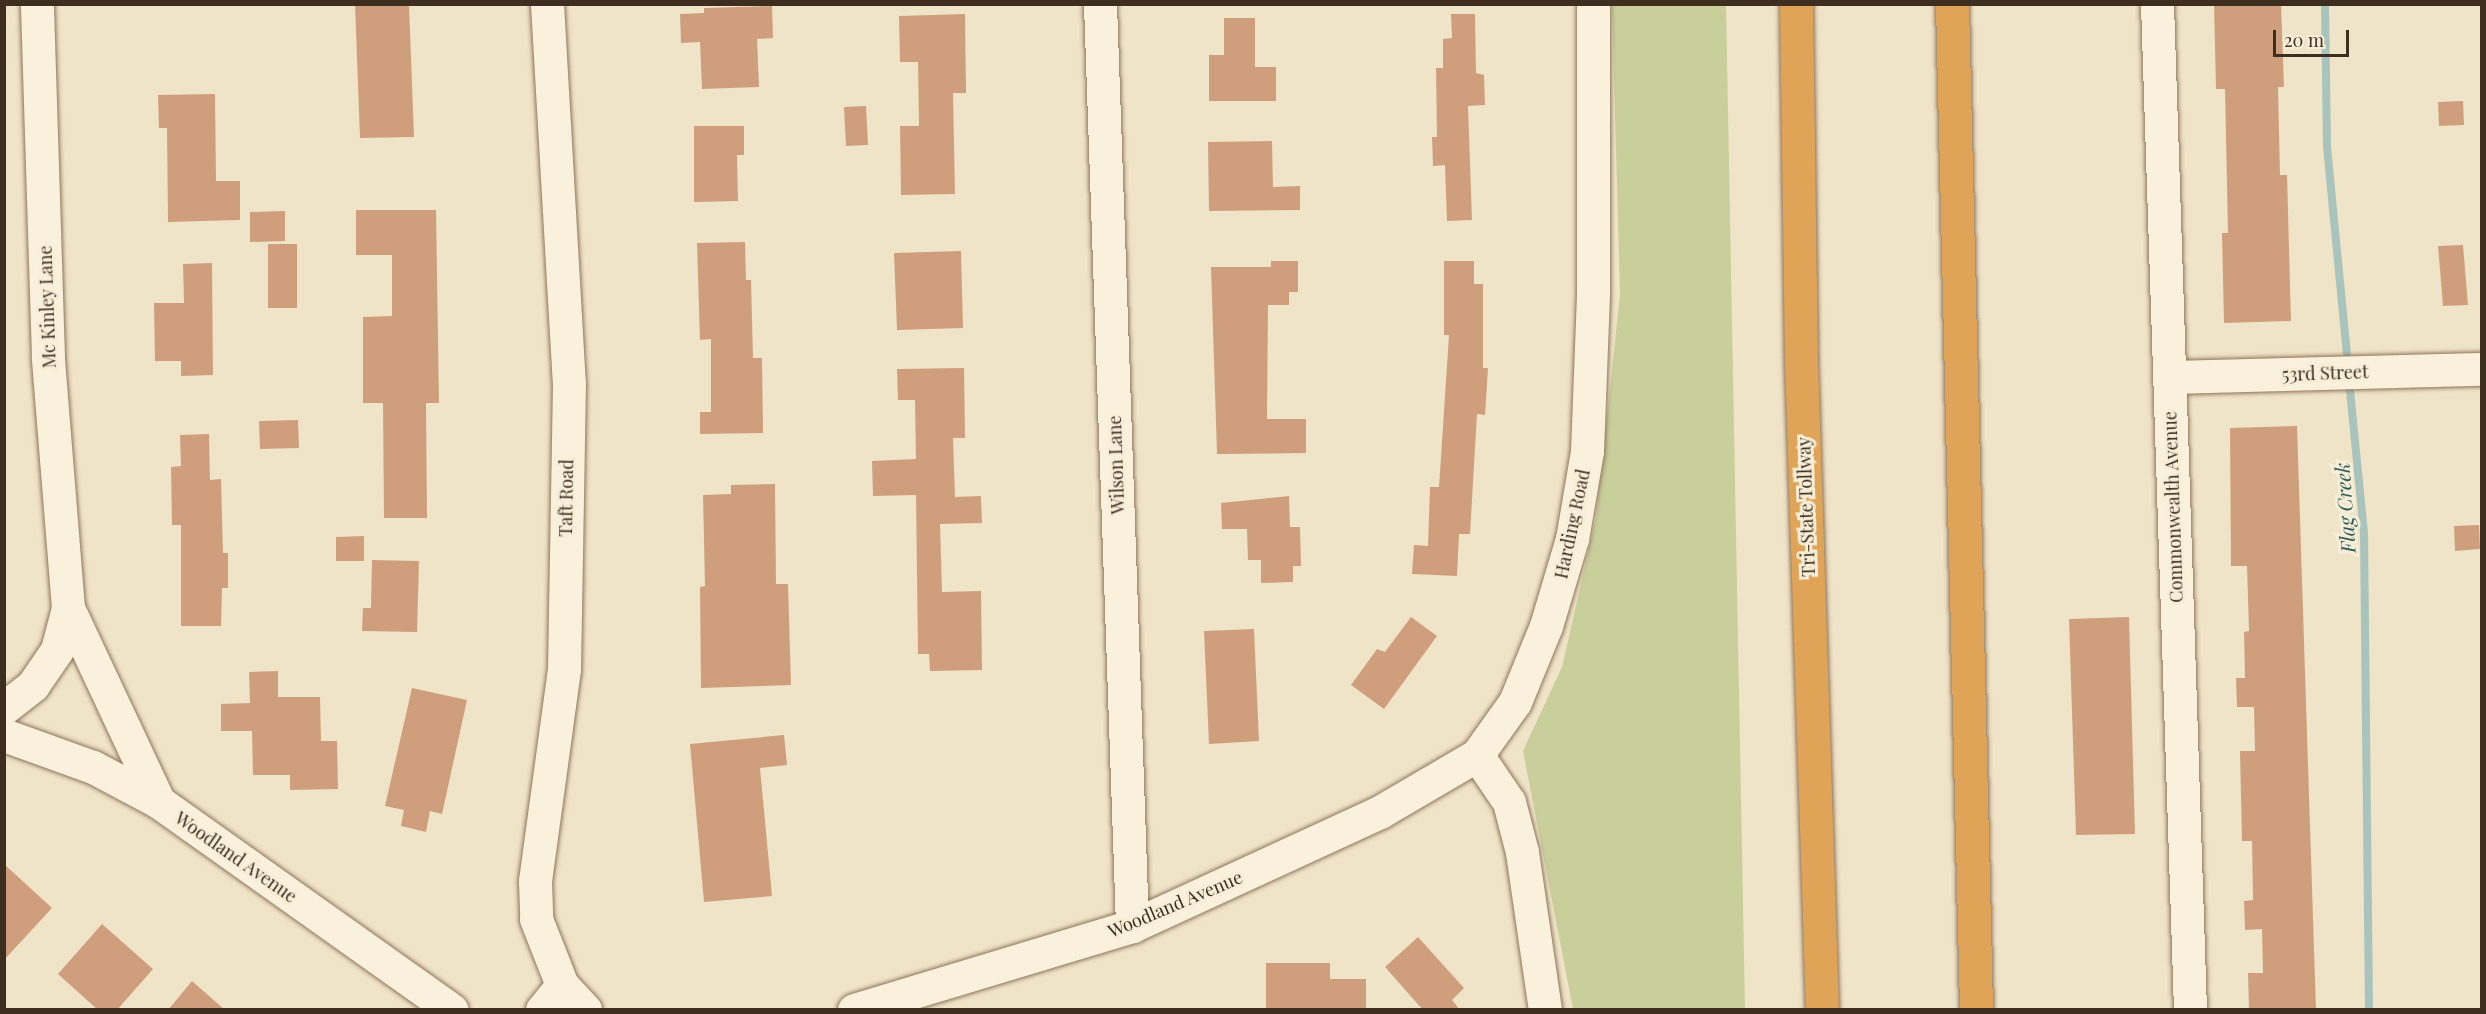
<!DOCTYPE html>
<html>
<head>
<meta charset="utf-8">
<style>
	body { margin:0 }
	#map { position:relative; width:2486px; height:1014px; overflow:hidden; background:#f0e4c8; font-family:"Playfair Display",serif }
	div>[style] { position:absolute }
	.green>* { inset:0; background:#c9cf9b }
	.stream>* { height:8px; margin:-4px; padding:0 4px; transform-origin:4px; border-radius:4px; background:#a9c4bc }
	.building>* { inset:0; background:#cf9f7d }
	.roads { filter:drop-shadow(0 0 2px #8d765c) drop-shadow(0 0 2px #8d765c) }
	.minor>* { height:33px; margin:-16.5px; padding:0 16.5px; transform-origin:16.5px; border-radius:16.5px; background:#faf1dc }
	.highway>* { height:33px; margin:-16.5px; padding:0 16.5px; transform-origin:16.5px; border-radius:16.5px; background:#e0a458 }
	span { translate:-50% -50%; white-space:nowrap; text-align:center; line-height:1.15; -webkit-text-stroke:6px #f7eed8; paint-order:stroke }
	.street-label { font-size:18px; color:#3d2e20 }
	.water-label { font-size:20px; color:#2f5d5a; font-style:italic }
	.frame { position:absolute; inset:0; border:6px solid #3d2e20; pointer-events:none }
	.scale { position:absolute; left:2273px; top:30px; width:76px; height:27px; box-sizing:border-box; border:3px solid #3d2e20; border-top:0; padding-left:8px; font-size:18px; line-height:21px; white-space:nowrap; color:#3d2e20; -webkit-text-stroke:4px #f7eed8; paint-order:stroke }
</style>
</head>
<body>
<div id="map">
	<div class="green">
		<i style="clip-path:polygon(1612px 5px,1726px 5px,1745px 1009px,1573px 1009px,1523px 751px,1562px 667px,1596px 518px,1620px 295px)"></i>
	</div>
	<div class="stream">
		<i style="left:2325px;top:4px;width:143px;rotate:89.2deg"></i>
		<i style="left:2327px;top:147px;width:219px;rotate:84.5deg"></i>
		<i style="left:2349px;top:380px;width:154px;rotate:84.4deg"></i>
		<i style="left:2364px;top:533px;width:477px;rotate:89.4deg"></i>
	</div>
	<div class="building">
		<i style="clip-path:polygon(355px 4px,409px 4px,414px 137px,360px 138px)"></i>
		<i style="clip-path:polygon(2214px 4px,2281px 4px,2284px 87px,2278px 87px,2280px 175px,2287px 175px,2291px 321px,2224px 323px,2222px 233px,2228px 233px,2225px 89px,2216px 89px)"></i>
		<i style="clip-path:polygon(772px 6px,773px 38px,757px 39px,759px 87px,702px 89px,700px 42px,681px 43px,680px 14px,704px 13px,704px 8px)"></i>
		<i style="clip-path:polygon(965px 14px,966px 93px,953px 93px,955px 194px,901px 195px,900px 126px,919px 126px,918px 62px,900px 62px,899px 16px)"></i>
		<i style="clip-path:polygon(1451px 14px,1475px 14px,1476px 73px,1484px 75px,1485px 105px,1468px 106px,1472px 220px,1447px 221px,1445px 165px,1433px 166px,1432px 137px,1437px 137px,1436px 68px,1443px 68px,1443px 39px,1452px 38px)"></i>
		<i style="clip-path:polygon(1224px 18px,1255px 18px,1255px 67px,1276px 67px,1276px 101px,1209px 101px,1209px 55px,1224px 55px)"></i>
		<i style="clip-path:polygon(215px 94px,216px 181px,240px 181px,240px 220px,168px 222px,167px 128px,159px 128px,158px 95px)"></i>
		<i style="clip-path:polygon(2463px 101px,2464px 125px,2439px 126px,2438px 102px)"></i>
		<i style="clip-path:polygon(866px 106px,868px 145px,846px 146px,844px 107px)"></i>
		<i style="clip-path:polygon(694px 126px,744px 126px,744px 155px,737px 155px,738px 201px,694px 202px)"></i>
		<i style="clip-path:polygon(1272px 141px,1273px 187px,1300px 186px,1300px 210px,1209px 211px,1208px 142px)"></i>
		<i style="clip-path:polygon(356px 210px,436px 210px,439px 403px,426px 403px,427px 518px,384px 518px,383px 403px,363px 403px,363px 317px,392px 316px,392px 255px,356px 255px)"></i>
		<i style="clip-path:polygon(285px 211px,285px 241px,250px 242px,250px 212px)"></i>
		<i style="clip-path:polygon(745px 242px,746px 280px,751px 280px,753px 358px,762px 358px,763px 433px,700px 434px,700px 412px,711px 412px,711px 339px,700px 340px,697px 243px)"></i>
		<i style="clip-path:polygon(268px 244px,297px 244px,297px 308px,268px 308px)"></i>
		<i style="clip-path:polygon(2463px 245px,2468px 305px,2443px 306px,2438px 246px)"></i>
		<i style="clip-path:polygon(961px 251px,963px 328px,897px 330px,894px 253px)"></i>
		<i style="clip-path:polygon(1271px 261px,1298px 261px,1298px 292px,1289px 292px,1289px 305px,1268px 305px,1267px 419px,1306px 419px,1306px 453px,1217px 454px,1211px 267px,1271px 267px)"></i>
		<i style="clip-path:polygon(1444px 261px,1474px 261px,1474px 284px,1483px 284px,1483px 368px,1488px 368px,1485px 415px,1477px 414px,1470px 534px,1459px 534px,1457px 576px,1412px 574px,1414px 545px,1428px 546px,1430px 487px,1439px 487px,1449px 335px,1444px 335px)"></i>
		<i style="clip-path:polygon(212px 263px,213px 375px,181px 376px,181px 361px,155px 361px,154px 303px,184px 303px,183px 264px)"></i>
		<i style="clip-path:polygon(964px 368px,965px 438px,953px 438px,955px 497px,981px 496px,982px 523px,940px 524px,942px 592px,981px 591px,982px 670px,930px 671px,929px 654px,918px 654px,916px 495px,873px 496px,872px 461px,916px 459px,915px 400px,898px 400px,897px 369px)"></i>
		<i style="clip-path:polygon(298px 420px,299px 448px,260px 449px,259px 421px)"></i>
		<i style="clip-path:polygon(2297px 426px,2316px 1010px,2249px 1010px,2248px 973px,2263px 973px,2262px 929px,2245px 930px,2244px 901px,2253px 900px,2252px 841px,2242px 841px,2240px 751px,2255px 751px,2254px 707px,2237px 707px,2236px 678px,2245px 678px,2244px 632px,2249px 631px,2247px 566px,2231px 566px,2230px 428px)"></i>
		<i style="clip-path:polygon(209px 434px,210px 480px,221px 479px,223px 553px,228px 553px,228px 588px,222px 588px,221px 626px,181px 626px,181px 525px,172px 525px,171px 467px,181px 466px,180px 435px)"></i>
		<i style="clip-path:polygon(775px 484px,776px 584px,788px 584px,791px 685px,701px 688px,700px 587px,705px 586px,703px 495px,731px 494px,731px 485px)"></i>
		<i style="clip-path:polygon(1289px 496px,1290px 527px,1300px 527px,1301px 566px,1293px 566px,1293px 582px,1261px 583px,1261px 560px,1248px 560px,1247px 529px,1222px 529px,1221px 503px)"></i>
		<i style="clip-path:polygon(2479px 525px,2480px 549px,2455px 551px,2454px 526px)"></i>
		<i style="clip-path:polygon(364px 536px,364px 561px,336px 561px,336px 537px)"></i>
		<i style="clip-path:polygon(372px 560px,419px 561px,417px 632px,362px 631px,363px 608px,371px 608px)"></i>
		<i style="clip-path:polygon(1411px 617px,1437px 636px,1384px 709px,1351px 685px,1377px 649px,1385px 652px)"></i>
		<i style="clip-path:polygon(2129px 617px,2135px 834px,2076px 835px,2069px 619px)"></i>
		<i style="clip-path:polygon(1254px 629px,1259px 741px,1209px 744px,1204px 631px)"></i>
		<i style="clip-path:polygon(278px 671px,278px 697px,320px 697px,321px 741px,337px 741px,338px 789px,290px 790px,290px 775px,253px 775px,252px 731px,221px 731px,221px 704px,250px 703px,249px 672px)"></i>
		<i style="clip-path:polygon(412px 688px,467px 700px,442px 814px,430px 811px,426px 832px,401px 826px,404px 810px,385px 806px)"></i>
		<i style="clip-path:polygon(784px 735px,787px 765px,760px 768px,772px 896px,704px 902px,690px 744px)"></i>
		<i style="clip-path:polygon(4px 864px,52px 908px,4px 960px)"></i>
		<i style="clip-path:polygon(102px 924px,153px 969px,117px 1010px,98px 1010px,58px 974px)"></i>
		<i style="clip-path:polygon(1418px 937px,1464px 988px,1452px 1000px,1460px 1010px,1423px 1010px,1385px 967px)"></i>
		<i style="clip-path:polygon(1266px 963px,1330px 963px,1330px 979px,1366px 979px,1366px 1010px,1266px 1010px)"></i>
		<i style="clip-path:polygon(192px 981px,225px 1010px,168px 1010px)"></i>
	</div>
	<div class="roads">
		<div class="minor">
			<i style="left:547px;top:4px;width:380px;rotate:86.7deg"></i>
			<i style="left:569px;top:383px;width:286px;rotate:91deg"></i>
			<i style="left:564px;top:669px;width:214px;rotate:97.8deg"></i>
			<i style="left:535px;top:881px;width:38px;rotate:88deg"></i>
			<i style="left:536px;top:919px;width:71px;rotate:68.5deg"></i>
			<i style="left:562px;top:985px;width:34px;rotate:47deg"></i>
			<i style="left:1100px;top:4px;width:923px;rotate:88.01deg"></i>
			<i style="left:2157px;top:4px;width:1007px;rotate:88.12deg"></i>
			<i style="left:2169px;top:377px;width:313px;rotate:-1.5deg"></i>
			<i style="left:68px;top:608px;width:214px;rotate:64.9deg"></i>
			<i style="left:4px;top:708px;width:37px;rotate:-38deg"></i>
			<i style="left:33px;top:685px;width:42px;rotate:-55.6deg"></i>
			<i style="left:57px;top:650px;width:43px;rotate:-75.3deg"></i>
			<i style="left:68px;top:608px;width:252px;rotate:-94.6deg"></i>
			<i style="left:48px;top:357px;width:353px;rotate:-91.8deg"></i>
			<i style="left:4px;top:735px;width:95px;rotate:19.8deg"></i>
			<i style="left:93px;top:767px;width:75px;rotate:27.9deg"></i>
			<i style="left:159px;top:802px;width:359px;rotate:35.4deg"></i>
			<i style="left:542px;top:1010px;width:32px;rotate:-51deg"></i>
			<i style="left:854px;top:1010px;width:290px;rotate:-16.8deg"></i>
			<i style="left:1132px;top:926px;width:273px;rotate:-24.7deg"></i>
			<i style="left:1380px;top:812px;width:113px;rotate:-30.4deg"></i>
			<i style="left:1545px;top:1010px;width:160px;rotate:-98.3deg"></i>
			<i style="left:1522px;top:852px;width:52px;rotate:-104.6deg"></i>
			<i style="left:1509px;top:802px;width:57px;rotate:-124.2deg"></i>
			<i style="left:1477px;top:755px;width:65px;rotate:-54.4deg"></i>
			<i style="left:1515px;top:702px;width:82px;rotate:-67.8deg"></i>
			<i style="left:1546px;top:626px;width:91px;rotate:-73.4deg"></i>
			<i style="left:1572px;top:539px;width:89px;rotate:-80.3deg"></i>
			<i style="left:1587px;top:451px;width:158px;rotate:-87.8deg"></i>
			<i style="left:1593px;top:293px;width:289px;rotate:-90deg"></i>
		</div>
		<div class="highway">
			<i style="left:1796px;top:4px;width:357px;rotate:89.2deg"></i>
			<i style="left:1801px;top:361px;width:649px;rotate:88.15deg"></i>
			<i style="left:1952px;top:4px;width:1006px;rotate:88.63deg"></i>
		</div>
	</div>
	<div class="street-label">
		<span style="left:47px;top:307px;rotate:-92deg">Mc Kinley Lane</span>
		<span style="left:2325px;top:373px;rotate:-2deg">53rd Street</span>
		<span style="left:1116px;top:465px;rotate:-92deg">Wilson Lane</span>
		<span style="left:566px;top:498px;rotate:-89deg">Taft Road</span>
		<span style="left:1806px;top:507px;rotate:-92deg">Tri-State Tollway</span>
		<span style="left:2173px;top:507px;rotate:-92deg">Commonwealth Avenue</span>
		<span style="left:1572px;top:524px;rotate:-78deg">Harding Road</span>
		<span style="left:236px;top:857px;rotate:35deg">Woodland Avenue</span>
		<span style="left:1175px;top:904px;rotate:-23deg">Woodland Avenue</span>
	</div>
	<div class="water-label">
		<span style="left:2344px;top:508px;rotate:-94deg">Flag Creek</span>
	</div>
	<div class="frame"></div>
	<div class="scale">20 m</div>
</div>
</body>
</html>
